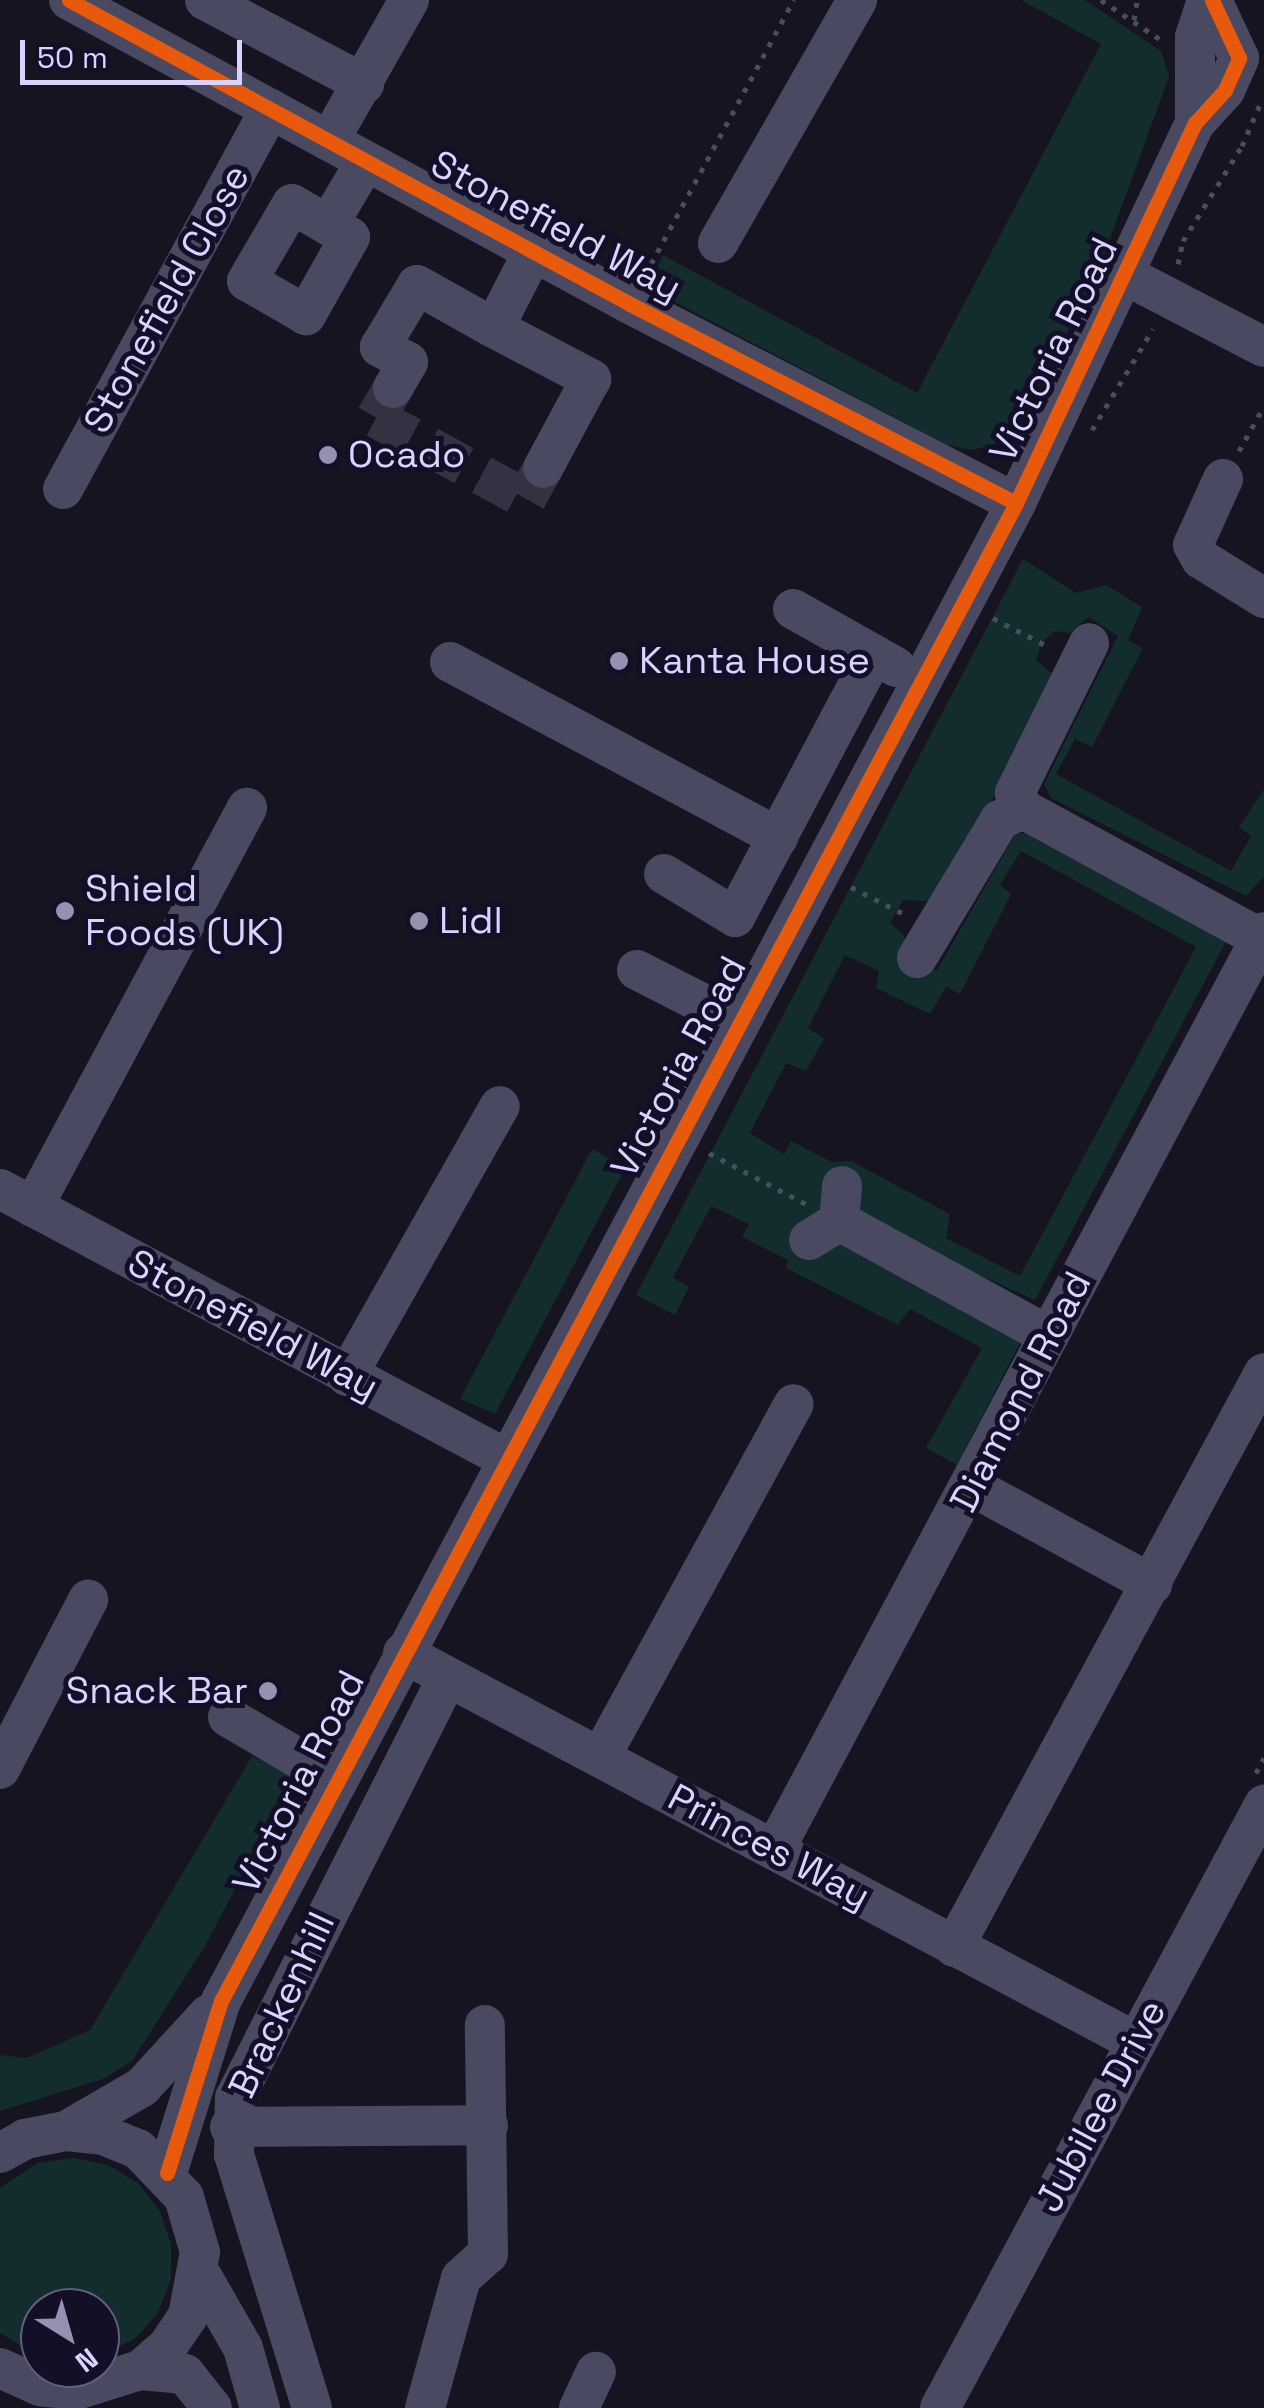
<!DOCTYPE html>
<html>
<head>
<meta charset="utf-8">
<style>
	body { margin:0 }
	#map { position:relative; width:1264px; height:2408px; overflow:hidden; background:#161421; font-family:"Space Grotesk",sans-serif }
	div>[style] { position:absolute }
	.green>* { inset:0; background:#132c2d }
	.minor-tunnel>* { height:40px; margin-top:-20px; transform-origin:0; background:repeating-linear-gradient(90deg,#333142 0 40px,transparent 0 60px) }
	.path>* { height:5px; margin-top:-2.5px; transform-origin:0; background:repeating-linear-gradient(90deg,#44505f 0 5px,transparent 0 13px) }
	.minor>* { height:40px; margin:-20px; padding:0 20px; transform-origin:20px; border-radius:20px; background:#4a4962 }
	.cycleway>* { height:15px; margin:-7.5px; padding:0 7.5px; transform-origin:7.5px; border-radius:7.5px; background:#e8590c }
	.dots>* { width:28px; height:28px; translate:-50% -50%; box-sizing:border-box; border:5px solid #130f26; border-radius:50% }
	span { translate:-50% -50%; white-space:nowrap; text-align:center; line-height:1.15; -webkit-text-stroke:10px #130f26; paint-order:stroke }
	.street-label { font-size:38px; color:#d9d4ff }
	.poi-label { font-size:38px; color:#d9d4ff }
	.left { translate:0 -50%; text-align:left }
	.right { translate:-100% -50%; text-align:right }
	.north { position:absolute; left:20px; top:2288px; width:100px; height:100px; box-sizing:border-box; background:#130f26; border:2px solid #625e7d; border-radius:50%; rotate:143deg; font-size:28px; font-weight:700; line-height:40px; text-align:center; color:#d9d4ff }
	.north::after { content:''; display:block; margin:auto; width:35px; height:45px; background:#9591b1; clip-path:polygon(50% 0,100% 100%,50% 72%,0 100%) }
	.scale { position:absolute; left:20px; top:40px; width:222px; height:45px; box-sizing:border-box; border:5px solid #d9d4ff; border-top:0; padding-left:12px; font-size:30px; line-height:35px; white-space:nowrap; color:#d9d4ff; -webkit-text-stroke:8px #130f26; paint-order:stroke }
</style>
</head>
<body>
<div id="map">
	<div class="green">
		<i style="clip-path:polygon(1021px 0,1085px 0,1161px 51px,1169px 77px,1095px 280px,1010px 440px,972px 450px,947px 445px,648px 288px,663px 255px,917px 393px,1101px 44px)"></i>
		<i style="clip-path:polygon(evenodd,1023px 559px,1076px 593px,1106px 585px,1142px 607px,1128px 640px,1143px 648px,1092px 747px,1075px 739px,1056px 774px,1231px 871px,1251px 836px,1239px 827px,1264px 789px,1264px 877px,1246px 896px,1051px 798px,1044px 784px,1118px 636px,1088px 617px,1070px 633px,1055px 631px,1042px 642px,1036px 660px,1057px 678px,938px 902px,903px 900px,890px 923px,903px 934px,920px 970px,937px 970px,1015px 835px,1030px 831px,1229px 936px,1035px 1300px,939px 1257px,843px 1241px,1022px 1339px,957px 1465px,926px 1448px,982px 1348px,910px 1309px,898px 1325px,786px 1268px,788px 1260px,742px 1237px,749px 1224px,711px 1206px,673px 1278px,689px 1287px,675px 1315px,636px 1295px,1023px 559px,1021px 851px,1196px 947px,1020px 1276px,946px 1238px,950px 1214px,851px 1161px,832px 1162px,791px 1141px,784px 1154px,750px 1133px,786px 1063px,806px 1071px,824px 1039px,808px 1028px,845px 955px,879px 971px,876px 988px,930px 1014px,946px 987px,960px 994px,1011px 894px,1000px 885px,1021px 851px)"></i>
		<i style="clip-path:polygon(592px 1149px,626px 1167px,495px 1414px,460px 1399px)"></i>
		<i style="clip-path:polygon(252px 1756px,295px 1776px,205px 1946px,132px 2061px,103px 2079px,0 2111px,0 2055px,27px 2058px,90px 2030px)"></i>
		<i style="clip-path:polygon(73px 2158px,108px 2165px,138px 2183px,160px 2211px,171px 2244px,171px 2279px,158px 2313px,137px 2337px,100px 2357px,100px 2308px,40px 2308px,40px 2357px,0 2333px,0 2188px,38px 2163px)"></i>
	</div>
	<div class="minor-tunnel">
		<i style="left:393px;top:388px;width:34px;rotate:120deg"></i>
		<i style="left:376px;top:418px;width:170px;rotate:28.4deg"></i>
		<i style="left:526px;top:499px;width:35px;rotate:-61deg"></i>
	</div>
	<div class="path">
		<i style="left:1101px;top:0;width:72px;rotate:33.7deg"></i>
		<i style="left:1134px;top:20px;width:20px;rotate:-81deg"></i>
		<i style="left:1178px;top:264px;width:24px;rotate:-78deg"></i>
		<i style="left:1183px;top:241px;width:112px;rotate:-58.2deg"></i>
		<i style="left:1242px;top:146px;width:48px;rotate:-66.6deg"></i>
		<i style="left:645px;top:275px;width:313px;rotate:-61.6deg"></i>
		<i style="left:1092px;top:430px;width:118px;rotate:-58.9deg"></i>
		<i style="left:1239px;top:451px;width:51px;rotate:-60.9deg"></i>
		<i style="left:993px;top:618px;width:61px;rotate:27.4deg"></i>
		<i style="left:851px;top:887px;width:59px;rotate:27deg"></i>
		<i style="left:709px;top:1153px;width:110px;rotate:27.7deg"></i>
		<i style="left:1256px;top:1773px;width:17px;rotate:-62deg"></i>
	</div>
	<div class="minor">
		<i style="left:69px;top:0;width:638px;rotate:28.45deg"></i>
		<i style="left:630px;top:304px;width:434px;rotate:27.3deg"></i>
		<i style="left:205px;top:0;width:180px;rotate:27.8deg"></i>
		<i style="left:1195px;top:123px;width:86px;rotate:-90deg"></i>
		<i style="left:1195px;top:37px;width:39px;rotate:-72deg"></i>
		<i style="left:329px;top:141px;width:162px;rotate:-60.4deg"></i>
		<i style="left:328px;top:225px;width:25px;rotate:29deg"></i>
		<i style="left:350px;top:237px;width:90px;rotate:119.4deg"></i>
		<i style="left:306px;top:315px;width:68px;rotate:-150deg"></i>
		<i style="left:247px;top:281px;width:89px;rotate:-59.7deg"></i>
		<i style="left:292px;top:204px;width:42px;rotate:30.3deg"></i>
		<i style="left:328px;top:225px;width:74px;rotate:-59.3deg"></i>
		<i style="left:718px;top:243px;width:280px;rotate:-60.2deg"></i>
		<i style="left:533px;top:252px;width:85px;rotate:117.2deg"></i>
		<i style="left:494px;top:328px;width:110px;rotate:27.7deg"></i>
		<i style="left:591px;top:379px;width:101px;rotate:118.3deg"></i>
		<i style="left:1127px;top:276px;width:154px;rotate:27.4deg"></i>
		<i style="left:393px;top:388px;width:30px;rotate:-60deg"></i>
		<i style="left:408px;top:362px;width:32px;rotate:-152deg"></i>
		<i style="left:380px;top:347px;width:72px;rotate:-59.2deg"></i>
		<i style="left:417px;top:285px;width:88px;rotate:29.2deg"></i>
		<i style="left:1223px;top:479px;width:72px;rotate:114.4deg"></i>
		<i style="left:1193px;top:545px;width:16px;rotate:60deg"></i>
		<i style="left:1201px;top:559px;width:74px;rotate:31.8deg"></i>
		<i style="left:63px;top:489px;width:433px;rotate:-61.4deg"></i>
		<i style="left:793px;top:609px;width:118px;rotate:29.4deg"></i>
		<i style="left:450px;top:662px;width:372px;rotate:28.1deg"></i>
		<i style="left:1023px;top:809px;width:271px;rotate:28.6deg"></i>
		<i style="left:664px;top:874px;width:83px;rotate:31.2deg"></i>
		<i style="left:735px;top:917px;width:297px;rotate:-62.1deg"></i>
		<i style="left:917px;top:958px;width:161px;rotate:-59deg"></i>
		<i style="left:1000px;top:820px;width:25px;rotate:-26deg"></i>
		<i style="left:1023px;top:809px;width:18px;rotate:-117deg"></i>
		<i style="left:1015px;top:793px;width:167px;rotate:-63.7deg"></i>
		<i style="left:637px;top:970px;width:114px;rotate:27deg"></i>
		<i style="left:0;top:1189px;width:574px;rotate:28.04deg"></i>
		<i style="left:33px;top:1207px;width:453px;rotate:-61.8deg"></i>
		<i style="left:839px;top:1221px;width:239px;rotate:28.7deg"></i>
		<i style="left:809px;top:1240px;width:36px;rotate:-32deg"></i>
		<i style="left:839px;top:1221px;width:35px;rotate:-85deg"></i>
		<i style="left:347px;top:1376px;width:310px;rotate:-60.5deg"></i>
		<i style="left:973px;top:1487px;width:204px;rotate:28.5deg"></i>
		<i style="left:403px;top:1653px;width:828px;rotate:27.96deg"></i>
		<i style="left:228px;top:1717px;width:126px;rotate:30.4deg"></i>
		<i style="left:601px;top:1756px;width:401px;rotate:-61.3deg"></i>
		<i style="left:0;top:1769px;width:191px;rotate:-62.5deg"></i>
		<i style="left:775px;top:1849px;width:1039px;rotate:-61.93deg"></i>
		<i style="left:954px;top:1947px;width:652px;rotate:-61.63deg"></i>
		<i style="left:230px;top:2127px;width:258px;rotate:-0.4deg"></i>
		<i style="left:66px;top:2131px;width:88px;rotate:-30.1deg"></i>
		<i style="left:142px;top:2087px;width:98px;rotate:-47.5deg"></i>
		<i style="left:0;top:2153px;width:29px;rotate:-29deg"></i>
		<i style="left:25px;top:2139px;width:42px;rotate:-11deg"></i>
		<i style="left:66px;top:2131px;width:37px;rotate:6deg"></i>
		<i style="left:103px;top:2135px;width:38px;rotate:22deg"></i>
		<i style="left:138px;top:2149px;width:66px;rotate:46.2deg"></i>
		<i style="left:184px;top:2197px;width:57px;rotate:73.8deg"></i>
		<i style="left:200px;top:2252px;width:65px;rotate:100.6deg"></i>
		<i style="left:188px;top:2316px;width:36px;rotate:124deg"></i>
		<i style="left:168px;top:2346px;width:37px;rotate:139deg"></i>
		<i style="left:140px;top:2370px;width:67px;rotate:162.6deg"></i>
		<i style="left:76px;top:2390px;width:36px;rotate:-174deg"></i>
		<i style="left:40px;top:2386px;width:44px;rotate:-155.8deg"></i>
		<i style="left:167px;top:2173px;width:180px;rotate:-72.6deg"></i>
		<i style="left:221px;top:2001px;width:1696px;rotate:-62.04deg"></i>
		<i style="left:1016px;top:503px;width:420px;rotate:-64.8deg"></i>
		<i style="left:1195px;top:123px;width:45px;rotate:-47.7deg"></i>
		<i style="left:1225px;top:90px;width:35px;rotate:-66deg"></i>
		<i style="left:1239px;top:58px;width:64px;rotate:-115deg"></i>
		<i style="left:200px;top:2273px;width:86px;rotate:60.2deg"></i>
		<i style="left:243px;top:2348px;width:62px;rotate:74.2deg"></i>
		<i style="left:140px;top:2370px;width:45px;rotate:5.1deg"></i>
		<i style="left:185px;top:2374px;width:43px;rotate:51.5deg"></i>
		<i style="left:312px;top:2408px;width:265px;rotate:-107.1deg"></i>
		<i style="left:234px;top:2155px;width:57px;rotate:-89deg"></i>
		<i style="left:235px;top:2098px;width:470px;rotate:-63.2deg"></i>
		<i style="left:425px;top:2408px;width:135px;rotate:-74.5deg"></i>
		<i style="left:461px;top:2278px;width:36px;rotate:-42deg"></i>
		<i style="left:488px;top:2254px;width:229px;rotate:-90.8deg"></i>
		<i style="left:579px;top:2408px;width:40px;rotate:-65deg"></i>
		<i style="left:940px;top:2408px;width:685px;rotate:-61.75deg"></i>
	</div>
	<div class="cycleway">
		<i style="left:69px;top:0;width:638px;rotate:28.45deg"></i>
		<i style="left:630px;top:304px;width:434px;rotate:27.3deg"></i>
		<i style="left:167px;top:2173px;width:180px;rotate:-72.6deg"></i>
		<i style="left:221px;top:2001px;width:1696px;rotate:-62.04deg"></i>
		<i style="left:1016px;top:503px;width:420px;rotate:-64.8deg"></i>
		<i style="left:1195px;top:123px;width:45px;rotate:-47.7deg"></i>
		<i style="left:1225px;top:90px;width:35px;rotate:-66deg"></i>
		<i style="left:1239px;top:58px;width:64px;rotate:-115deg"></i>
	</div>
	<div class="dots">
		<i style="left:328px;top:455px;background:#9591b1"></i>
		<i style="left:619px;top:661px;background:#9591b1"></i>
		<i style="left:65px;top:911px;background:#9591b1"></i>
		<i style="left:419px;top:921px;background:#9591b1"></i>
		<i style="left:268px;top:1691px;background:#9591b1"></i>
	</div>
	<div class="street-label">
		<span style="left:556px;top:226px;rotate:28deg">Stonefield Way</span>
		<span style="left:167px;top:299px;rotate:-61deg">Stonefield Close</span>
		<span style="left:1054px;top:350px;rotate:-64deg">Victoria Road</span>
		<span style="left:679px;top:1067px;rotate:-62deg">Victoria Road</span>
		<span style="left:253px;top:1325px;rotate:28deg">Stonefield Way</span>
		<span style="left:1021px;top:1392px;rotate:-63deg">Diamond Road</span>
		<span style="left:299px;top:1782px;rotate:-63deg">Victoria Road</span>
		<span style="left:769px;top:1847px;rotate:28deg">Princes Way</span>
		<span style="left:282px;top:2005px;rotate:-65deg">Brackenhill</span>
		<span style="left:1101px;top:2106px;rotate:-62deg">Jubilee Drive</span>
	</div>
	<div class="poi-label">
		<span class="left" style="left:348px;top:455px">Ocado</span>
		<span class="left" style="left:639px;top:661px">Kanta House</span>
		<span class="left" style="left:85px;top:911px">Shield<br>Foods (UK)</span>
		<span class="left" style="left:439px;top:921px">Lidl</span>
		<span class="right" style="left:248px;top:1691px">Snack Bar</span>
	</div>
	<div class="north">N</div>
	<div class="scale">50 m</div>
</div>
</body>
</html>
